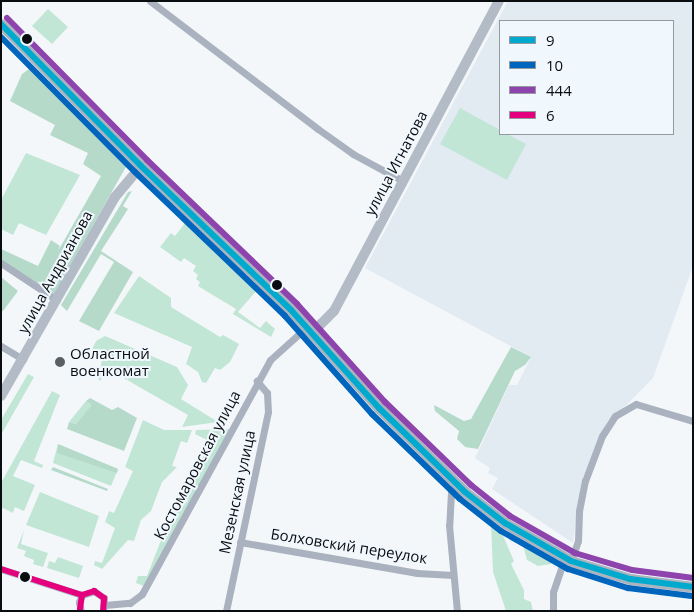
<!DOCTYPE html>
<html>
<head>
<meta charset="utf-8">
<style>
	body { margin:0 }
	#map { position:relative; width:694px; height:612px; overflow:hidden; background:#f4f7fa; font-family:"Open Sans",sans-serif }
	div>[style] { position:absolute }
	.built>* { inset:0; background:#e2eaf2 }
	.green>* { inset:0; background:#c1e6d5 }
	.forest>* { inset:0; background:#b5daca }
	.street>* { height:7px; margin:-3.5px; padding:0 3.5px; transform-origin:3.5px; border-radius:3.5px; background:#a9b2be }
	.secondary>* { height:10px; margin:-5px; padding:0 5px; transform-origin:5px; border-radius:5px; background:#b3bbc6 }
	.primary>* { height:11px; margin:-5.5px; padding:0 5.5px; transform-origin:5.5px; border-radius:5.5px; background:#abb4be }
	.bus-1>* { height:6px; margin:-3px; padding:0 3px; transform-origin:3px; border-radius:3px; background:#00a9ce }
	.bus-2>* { height:6px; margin:-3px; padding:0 3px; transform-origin:3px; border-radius:3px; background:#0065bd }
	.bus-3>* { height:6px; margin:-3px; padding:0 3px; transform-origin:3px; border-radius:3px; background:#8e44ad }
	.bus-4>* { height:6px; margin:-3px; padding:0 3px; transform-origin:3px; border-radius:3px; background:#e5007d }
	.dots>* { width:14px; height:14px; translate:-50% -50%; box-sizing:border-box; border:2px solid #f0f8fe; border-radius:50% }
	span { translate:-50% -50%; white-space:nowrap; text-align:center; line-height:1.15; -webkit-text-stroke:4px #f0f8fe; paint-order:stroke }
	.street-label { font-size:15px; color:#0a0d0f }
	.poi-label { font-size:15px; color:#0a0d0f }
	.left { translate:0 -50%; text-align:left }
	.frame { position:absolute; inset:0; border:2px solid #0a0d0f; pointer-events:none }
	.legend { position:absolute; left:499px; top:20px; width:175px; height:115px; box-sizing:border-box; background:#f0f8fe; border:1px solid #949a9e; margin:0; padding:6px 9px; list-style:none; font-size:15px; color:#0a0d0f }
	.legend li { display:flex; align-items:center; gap:10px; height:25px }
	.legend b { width:25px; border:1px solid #949a9e }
</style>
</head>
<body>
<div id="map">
	<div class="built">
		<i style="clip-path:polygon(evenodd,508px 1px,693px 1px,693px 266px,653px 378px,605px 427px,582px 479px,573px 543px,492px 489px,498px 478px,488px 473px,490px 468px,475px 458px,509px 385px,517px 385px,531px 357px,365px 268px,508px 1px,500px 21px,673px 21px,673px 134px,500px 134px,500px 21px)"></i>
	</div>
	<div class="green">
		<i style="clip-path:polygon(48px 9px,68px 27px,52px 44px,32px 26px)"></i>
		<i style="clip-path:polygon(460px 108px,500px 130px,500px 134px,507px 134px,526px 144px,507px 180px,440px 144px)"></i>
		<i style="clip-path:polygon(26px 153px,80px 175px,46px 235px,19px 223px,13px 235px,1px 229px,1px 200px)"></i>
		<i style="clip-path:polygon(185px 223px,257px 290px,238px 312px,260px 328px,266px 321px,275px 329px,271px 337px,233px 314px,236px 309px,198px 286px,200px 282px,196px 279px,198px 275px,193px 271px,196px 266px,184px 258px,181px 262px,160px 247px,171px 233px,175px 236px)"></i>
		<i style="clip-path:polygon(139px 276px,171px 298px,171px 307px,220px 337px,223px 335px,239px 344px,230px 362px,220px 370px,215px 368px,206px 383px,202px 382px,198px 372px,186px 364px,192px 347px,114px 313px)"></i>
		<i style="clip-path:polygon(105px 336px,177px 367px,188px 385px,181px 399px,218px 422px,182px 427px,188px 415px,108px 369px,100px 381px,98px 378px,103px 355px,91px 352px,96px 341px)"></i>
		<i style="clip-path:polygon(28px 374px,34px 377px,1px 435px,1px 420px)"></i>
		<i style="clip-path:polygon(52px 391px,60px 395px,34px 461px,43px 465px,42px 468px,21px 460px,13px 476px,35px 485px,24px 511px,15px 507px,13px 513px,1px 507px,1px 483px)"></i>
		<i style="clip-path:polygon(86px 401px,93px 405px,76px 424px,69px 422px)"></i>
		<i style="clip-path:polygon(143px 420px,164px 430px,192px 430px,187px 443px,181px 441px,172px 466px,177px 467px,162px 482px,151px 511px,141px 520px,134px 541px,128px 540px,102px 569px,94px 565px,95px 561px,102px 563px,115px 528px,105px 522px,109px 511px,114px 513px,133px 471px,125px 467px)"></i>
		<i style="clip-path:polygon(230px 429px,144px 586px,136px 583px,138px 576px,147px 576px,168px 522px,172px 523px,187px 484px,192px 485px,209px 441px,195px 434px,196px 430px)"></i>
		<i style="clip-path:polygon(58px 444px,118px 469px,111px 486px,53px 463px)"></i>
		<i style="clip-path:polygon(40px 492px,99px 516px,89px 547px,26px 525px)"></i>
		<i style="clip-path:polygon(491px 524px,501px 531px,514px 561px,511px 564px,524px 590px,524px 599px,531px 602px,533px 611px,506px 611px,493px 572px)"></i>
		<i style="clip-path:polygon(24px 530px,21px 544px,48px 553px,43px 567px,33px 564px,34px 560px,24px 556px,26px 551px,17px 548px)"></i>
		<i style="clip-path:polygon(523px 545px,552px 562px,551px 564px,538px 566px,527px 560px)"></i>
		<i style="clip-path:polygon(58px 557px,83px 566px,79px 578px,47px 568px,49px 561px,55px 563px)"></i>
	</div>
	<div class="forest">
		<i style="clip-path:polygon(32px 67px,127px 165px,54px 294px,1px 260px,1px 249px,38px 266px,51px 240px,60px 246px,58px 251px,101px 176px,83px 164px,88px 153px,50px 135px,55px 125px,10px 101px,22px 74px)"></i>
		<i style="clip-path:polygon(132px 191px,123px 206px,128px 209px,101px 251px,133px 272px,99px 331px,79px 321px,114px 262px,101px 254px,67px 311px,61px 305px,128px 192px)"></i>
		<i style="clip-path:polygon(1px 277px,18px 291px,3px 311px,1px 311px)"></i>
		<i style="clip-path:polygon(511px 347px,531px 357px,525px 365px,515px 371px,478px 449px,465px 447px,457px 439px,459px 431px,435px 411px,434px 405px,464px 421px,471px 419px)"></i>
		<i style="clip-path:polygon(90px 398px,112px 410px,118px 407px,137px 418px,124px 451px,67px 429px,69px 422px,76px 424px,92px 405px,86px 401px)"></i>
		<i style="clip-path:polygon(58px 444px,118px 469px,117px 473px,57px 453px)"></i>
		<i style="clip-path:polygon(53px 467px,108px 489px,107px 491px,51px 470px)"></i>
	</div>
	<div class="street">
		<i style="left:150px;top:1px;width:211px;rotate:37.3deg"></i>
		<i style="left:318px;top:129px;width:43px;rotate:35.5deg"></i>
		<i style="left:353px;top:154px;width:57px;rotate:28.4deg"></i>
		<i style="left:1px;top:263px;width:67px;rotate:33.5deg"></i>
		<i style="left:1px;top:346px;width:26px;rotate:31deg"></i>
		<i style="left:456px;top:484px;width:9px;rotate:122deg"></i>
		<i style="left:451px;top:492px;width:33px;rotate:93deg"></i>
		<i style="left:449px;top:525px;width:86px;rotate:84.7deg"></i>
		<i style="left:240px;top:542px;width:180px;rotate:9.9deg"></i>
		<i style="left:417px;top:573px;width:36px;rotate:3deg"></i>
		<i style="left:571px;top:561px;width:21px;rotate:-71deg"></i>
		<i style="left:578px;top:541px;width:30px;rotate:-88deg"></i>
		<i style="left:579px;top:511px;width:31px;rotate:-79deg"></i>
		<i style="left:585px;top:481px;width:48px;rotate:-69.3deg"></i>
		<i style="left:602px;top:436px;width:24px;rotate:-57deg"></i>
		<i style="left:615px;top:416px;width:24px;rotate:-30deg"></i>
		<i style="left:636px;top:404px;width:59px;rotate:16.6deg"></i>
		<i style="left:1px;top:569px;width:85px;rotate:17.8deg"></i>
		<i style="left:105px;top:605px;width:25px;rotate:-5deg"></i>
		<i style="left:130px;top:603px;width:15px;rotate:-37deg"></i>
		<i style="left:142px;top:594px;width:267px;rotate:-61.3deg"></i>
		<i style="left:270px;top:360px;width:39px;rotate:-42deg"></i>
		<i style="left:299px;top:334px;width:13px;rotate:-4deg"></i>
		<i style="left:81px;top:611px;width:9px;rotate:-103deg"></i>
		<i style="left:79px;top:602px;width:8px;rotate:-67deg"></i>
		<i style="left:82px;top:595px;width:13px;rotate:-18deg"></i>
		<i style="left:94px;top:591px;width:12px;rotate:35deg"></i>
		<i style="left:104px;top:598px;width:13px;rotate:94deg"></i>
		<i style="left:226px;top:611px;width:203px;rotate:-78.1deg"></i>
		<i style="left:268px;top:412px;width:19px;rotate:-93deg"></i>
		<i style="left:267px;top:393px;width:16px;rotate:-130deg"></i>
		<i style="left:553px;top:611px;width:19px;rotate:-90deg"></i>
		<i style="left:553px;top:592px;width:36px;rotate:-71deg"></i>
	</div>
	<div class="secondary">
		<i style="left:312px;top:333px;width:31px;rotate:-45deg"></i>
		<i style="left:334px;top:311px;width:351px;rotate:-62deg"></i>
		<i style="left:1px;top:396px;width:229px;rotate:-60.2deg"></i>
		<i style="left:115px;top:197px;width:40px;rotate:-50deg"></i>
	</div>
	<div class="primary">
		<i style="left:1px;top:24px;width:199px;rotate:45.4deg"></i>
		<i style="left:141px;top:166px;width:208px;rotate:43.8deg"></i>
		<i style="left:291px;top:310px;width:132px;rotate:48.1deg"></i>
		<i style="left:379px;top:408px;width:120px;rotate:44.3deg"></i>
		<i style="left:465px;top:492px;width:51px;rotate:37.8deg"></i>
		<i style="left:505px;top:523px;width:76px;rotate:29.9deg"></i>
		<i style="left:571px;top:561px;width:62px;rotate:17deg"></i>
		<i style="left:630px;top:579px;width:64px;rotate:7.2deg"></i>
	</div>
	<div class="bus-1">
		<i style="left:1px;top:24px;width:199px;rotate:45.4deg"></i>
		<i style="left:141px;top:166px;width:208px;rotate:43.8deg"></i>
		<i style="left:291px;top:310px;width:132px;rotate:48.1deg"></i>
		<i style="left:379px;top:408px;width:120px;rotate:44.3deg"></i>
		<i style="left:465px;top:492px;width:51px;rotate:37.8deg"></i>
		<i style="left:505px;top:523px;width:76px;rotate:29.9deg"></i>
		<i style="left:571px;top:561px;width:62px;rotate:17deg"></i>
		<i style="left:630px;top:579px;width:64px;rotate:7.2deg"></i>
	</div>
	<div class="bus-2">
		<i style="left:1px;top:37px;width:190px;rotate:45.2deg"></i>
		<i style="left:135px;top:172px;width:208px;rotate:43.8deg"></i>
		<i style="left:285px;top:316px;width:131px;rotate:48.4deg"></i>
		<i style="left:372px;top:414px;width:122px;rotate:44deg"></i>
		<i style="left:460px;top:499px;width:52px;rotate:38deg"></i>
		<i style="left:501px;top:531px;width:77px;rotate:29.6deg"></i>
		<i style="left:568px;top:569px;width:63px;rotate:17.6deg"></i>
		<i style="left:628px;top:588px;width:64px;rotate:7.1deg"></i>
	</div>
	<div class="bus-3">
		<i style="left:7px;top:18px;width:199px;rotate:45.4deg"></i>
		<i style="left:147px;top:160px;width:208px;rotate:43.8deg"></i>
		<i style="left:297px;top:304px;width:132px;rotate:48.1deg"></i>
		<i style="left:385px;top:402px;width:120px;rotate:44deg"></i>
		<i style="left:471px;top:485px;width:50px;rotate:38.5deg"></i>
		<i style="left:510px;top:516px;width:75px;rotate:29.6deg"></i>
		<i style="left:575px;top:553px;width:59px;rotate:16.6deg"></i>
		<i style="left:632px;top:570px;width:62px;rotate:7.5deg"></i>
	</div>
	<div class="bus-4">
		<i style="left:1px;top:569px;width:85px;rotate:17.8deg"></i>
		<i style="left:80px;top:609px;width:14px;rotate:-82deg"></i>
		<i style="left:82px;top:595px;width:13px;rotate:-18deg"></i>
		<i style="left:94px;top:591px;width:12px;rotate:35deg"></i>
		<i style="left:104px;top:598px;width:13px;rotate:94deg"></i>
	</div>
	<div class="dots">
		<i style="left:27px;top:39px;background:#0a0d0f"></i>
		<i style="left:277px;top:285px;background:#0a0d0f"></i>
		<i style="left:60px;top:362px;background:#5c5f61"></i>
		<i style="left:25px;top:577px;background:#0a0d0f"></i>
	</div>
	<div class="street-label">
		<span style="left:396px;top:163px;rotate:-62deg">улица Игнатова</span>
		<span style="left:55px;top:272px;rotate:-61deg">улица Андрианова</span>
		<span style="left:197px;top:465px;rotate:-62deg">Костомаровская улица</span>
		<span style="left:237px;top:492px;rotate:-78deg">Мезенская улица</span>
		<span style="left:349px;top:546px;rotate:9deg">Болховский переулок</span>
	</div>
	<div class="poi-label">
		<span class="left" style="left:70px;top:362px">Областной<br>военкомат</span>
	</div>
	<div class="frame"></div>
	<ul class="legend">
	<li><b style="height:6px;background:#00a9ce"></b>9</li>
	<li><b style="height:6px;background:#0065bd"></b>10</li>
	<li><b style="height:6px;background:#8e44ad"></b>444</li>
	<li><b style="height:6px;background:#e5007d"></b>6</li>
	</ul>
</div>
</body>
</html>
